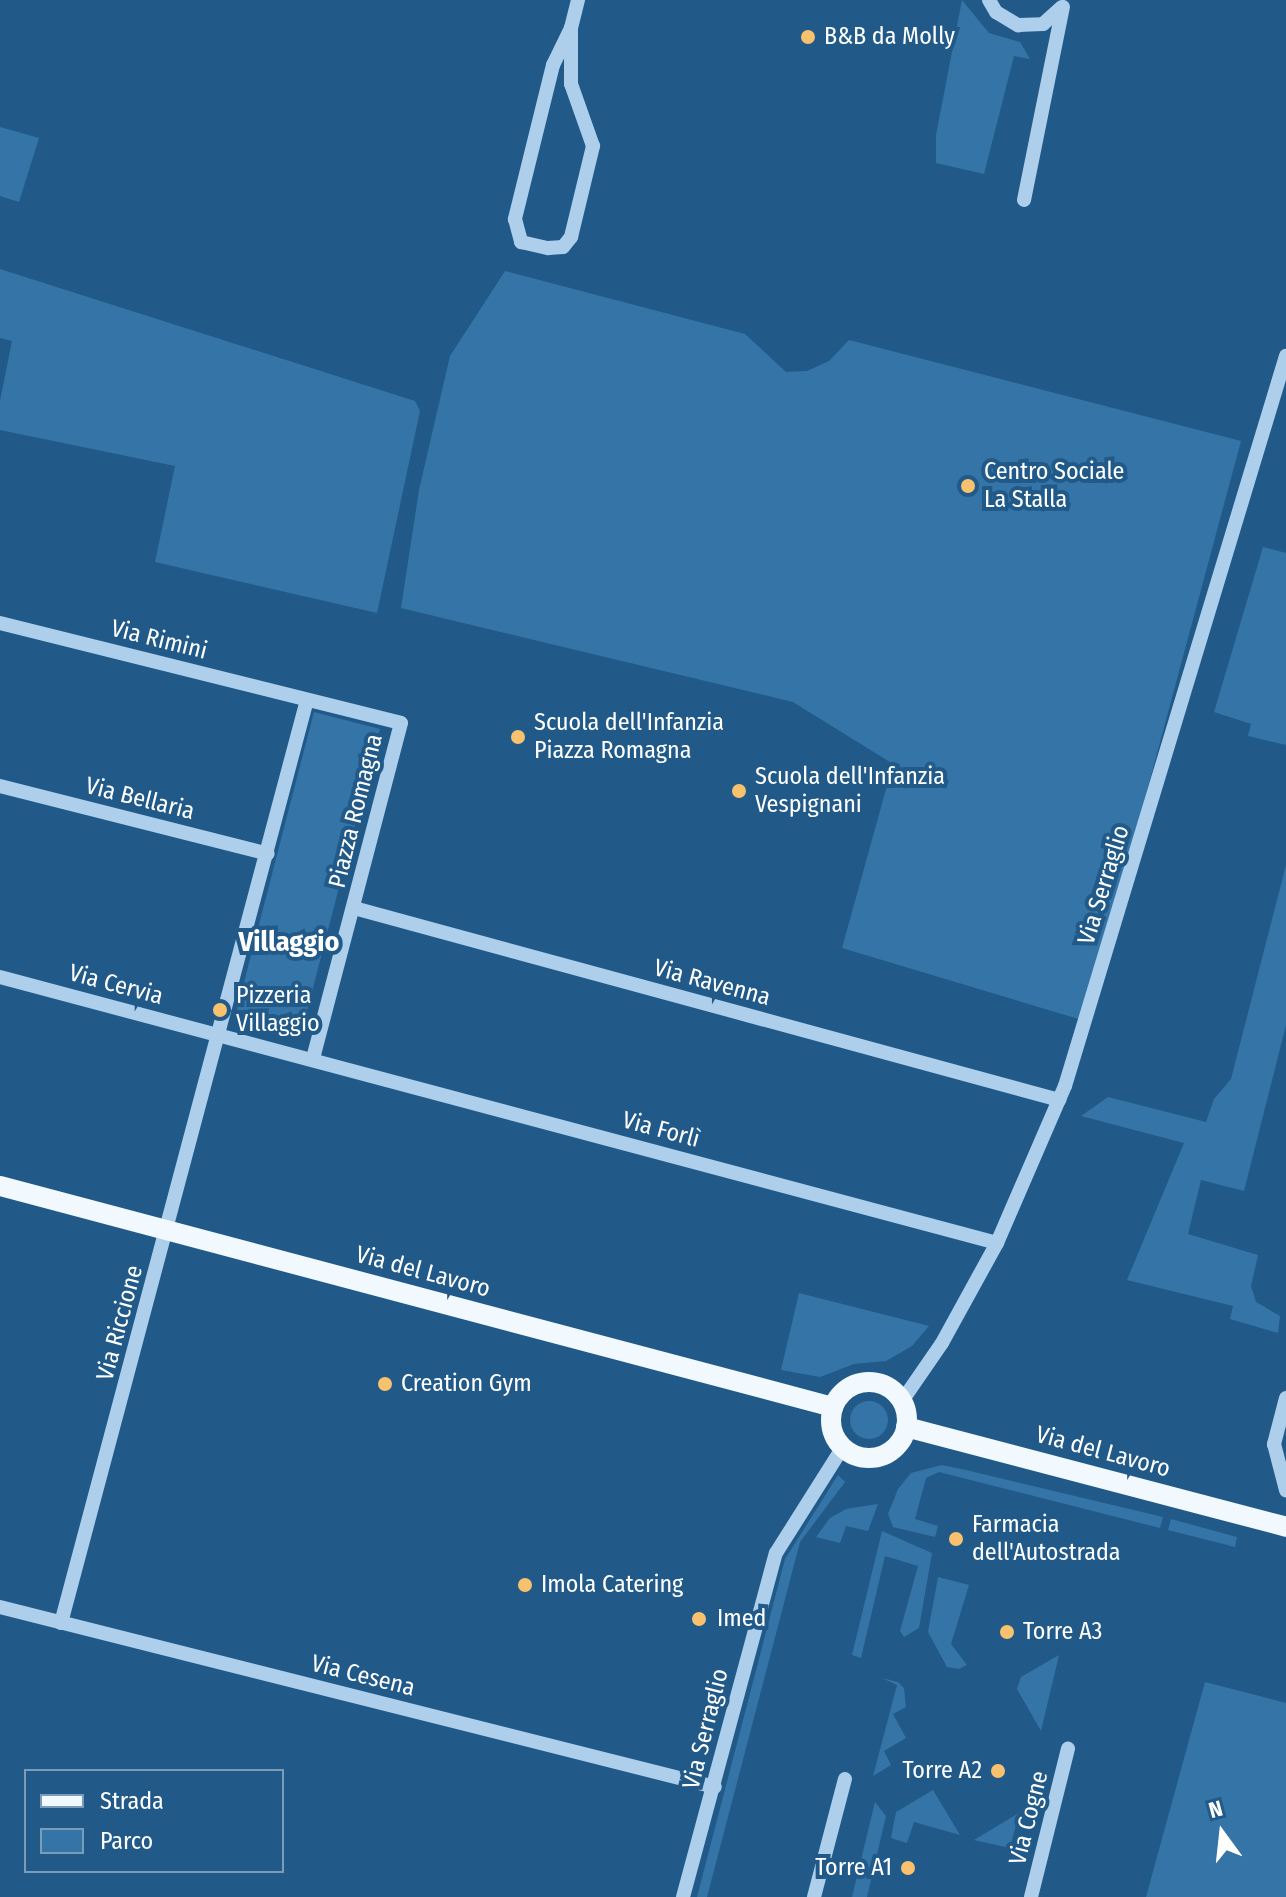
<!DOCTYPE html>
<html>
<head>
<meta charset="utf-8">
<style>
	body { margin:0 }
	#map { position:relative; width:1286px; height:1897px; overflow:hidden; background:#215a89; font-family:"Fira Sans Condensed",sans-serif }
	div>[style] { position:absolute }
	.green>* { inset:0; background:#3574a7 }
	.round { border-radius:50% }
	.minor>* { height:14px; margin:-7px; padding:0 7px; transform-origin:7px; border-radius:7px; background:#adcfeb }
	.major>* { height:20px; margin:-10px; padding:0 10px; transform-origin:10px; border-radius:10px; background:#f1f8fe }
	.major>.ring { margin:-10px; padding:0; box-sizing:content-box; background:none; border:20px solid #f1f8fe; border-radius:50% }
	.dots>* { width:22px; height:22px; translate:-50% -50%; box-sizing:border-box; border:4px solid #215a89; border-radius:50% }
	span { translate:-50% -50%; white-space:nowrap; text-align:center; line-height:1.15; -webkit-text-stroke:8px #215a89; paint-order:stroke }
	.poi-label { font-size:24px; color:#fff }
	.left { translate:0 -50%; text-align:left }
	.right { translate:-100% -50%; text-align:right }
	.street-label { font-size:24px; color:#fff }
	.quarter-label { font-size:28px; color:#fff; font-weight:700 }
	.legend { position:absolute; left:24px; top:1769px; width:260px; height:104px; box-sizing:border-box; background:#215a89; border:2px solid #7a9cb8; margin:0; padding:10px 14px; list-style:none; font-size:24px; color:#fff }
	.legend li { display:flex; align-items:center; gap:16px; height:40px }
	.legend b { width:40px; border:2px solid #7a9cb8 }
	.north { position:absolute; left:1182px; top:1793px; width:80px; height:80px; -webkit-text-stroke:6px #215a89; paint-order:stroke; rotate:345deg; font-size:22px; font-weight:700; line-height:32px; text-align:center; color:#fff }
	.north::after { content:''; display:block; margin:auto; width:28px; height:36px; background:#fff; clip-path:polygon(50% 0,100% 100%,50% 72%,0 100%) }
</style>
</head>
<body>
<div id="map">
	<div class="green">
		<i style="clip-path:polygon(962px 0,989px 33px,1020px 42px,1030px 59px,1014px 56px,984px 174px,936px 163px,936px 135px)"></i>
		<i style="clip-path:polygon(0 127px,39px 138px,19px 202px,0 196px)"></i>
		<i style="clip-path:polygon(0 269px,415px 401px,420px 411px,377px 613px,155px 562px,175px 466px,0 430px,0 401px,12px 341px,0 338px)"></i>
		<i style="clip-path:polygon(505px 271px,745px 334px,786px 372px,807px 371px,829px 361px,849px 340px,1241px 441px,1085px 1021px,842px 948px,893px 764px,793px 702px,401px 608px,419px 490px,450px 356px)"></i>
		<i style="clip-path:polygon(1263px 547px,1286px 553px,1286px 745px,1248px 736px,1251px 724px,1214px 712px)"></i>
		<i style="clip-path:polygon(314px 712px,380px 729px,300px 1038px,234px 1021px)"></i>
		<i style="clip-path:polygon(1286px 865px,1286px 1025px,1244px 1191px,1201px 1180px,1188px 1234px,1258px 1255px,1251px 1286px,1256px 1302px,1280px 1316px,1278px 1333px,1230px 1319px,1233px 1306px,1127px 1280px,1184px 1143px,1081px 1116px,1108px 1097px,1206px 1122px,1214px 1099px,1231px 1079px)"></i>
		<i style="clip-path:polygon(799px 1293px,929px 1326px,912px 1346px,886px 1361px,854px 1364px,820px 1377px,781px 1370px)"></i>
		<i class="round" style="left:850px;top:1401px;width:38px;height:38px"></i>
		<i style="clip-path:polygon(942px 1465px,966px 1470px,1163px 1517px,1160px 1528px,939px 1472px,926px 1478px,915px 1519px,938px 1526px,935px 1537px,893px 1527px,888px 1514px,898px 1489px,911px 1473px)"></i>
		<i style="clip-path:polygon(838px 1475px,845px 1482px,800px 1542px,707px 1897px,697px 1897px,785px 1559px)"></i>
		<i style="clip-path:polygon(878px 1504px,868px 1531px,846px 1526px,840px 1543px,816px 1537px,830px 1518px,846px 1509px)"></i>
		<i style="clip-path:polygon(1171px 1519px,1237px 1537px,1235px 1547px,1168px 1530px)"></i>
		<i style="clip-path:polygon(882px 1531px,932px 1553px,919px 1628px,904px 1637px,900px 1631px,918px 1566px,885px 1556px,861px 1658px,852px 1655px)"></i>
		<i style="clip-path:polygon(938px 1577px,969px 1585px,951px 1644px,967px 1665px,959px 1669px,947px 1667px,928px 1632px)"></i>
		<i style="clip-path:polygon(1059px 1655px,1041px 1731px,1017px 1689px,1021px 1677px)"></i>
		<i style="clip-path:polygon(882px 1678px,898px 1682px,904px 1688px,906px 1707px,893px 1714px,906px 1738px,884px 1751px,891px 1765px,873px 1776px,897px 1685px)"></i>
		<i style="clip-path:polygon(1205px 1682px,1286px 1703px,1286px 1897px,1146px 1897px)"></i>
		<i style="clip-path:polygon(933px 1790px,960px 1835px,914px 1822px,907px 1843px,891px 1838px,896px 1812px)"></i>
		<i style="clip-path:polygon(875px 1802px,886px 1816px,867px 1897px,852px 1897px)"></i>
		<i style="clip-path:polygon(1019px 1813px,1010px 1848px,974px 1840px)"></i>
	</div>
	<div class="minor">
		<i style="left:989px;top:0;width:14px;rotate:60deg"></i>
		<i style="left:996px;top:12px;width:26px;rotate:31deg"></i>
		<i style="left:1018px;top:25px;width:25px;rotate:-2deg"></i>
		<i style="left:1043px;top:24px;width:25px;rotate:-42deg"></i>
		<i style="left:571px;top:28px;width:41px;rotate:115.9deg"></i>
		<i style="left:553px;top:65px;width:159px;rotate:103.9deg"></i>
		<i style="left:515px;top:219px;width:24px;rotate:75deg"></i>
		<i style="left:521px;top:242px;width:28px;rotate:13deg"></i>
		<i style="left:548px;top:248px;width:15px;rotate:-4deg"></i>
		<i style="left:563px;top:247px;width:13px;rotate:-51deg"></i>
		<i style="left:571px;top:237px;width:94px;rotate:-76.4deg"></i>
		<i style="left:593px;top:146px;width:66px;rotate:-109.5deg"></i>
		<i style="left:571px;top:84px;width:56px;rotate:-90deg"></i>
		<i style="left:571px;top:28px;width:29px;rotate:-76deg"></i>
		<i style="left:1024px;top:200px;width:197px;rotate:-78.6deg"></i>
		<i style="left:0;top:623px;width:413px;rotate:14deg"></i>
		<i style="left:401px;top:723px;width:347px;rotate:104.7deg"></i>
		<i style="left:0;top:786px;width:276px;rotate:14.2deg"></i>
		<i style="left:354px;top:908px;width:731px;rotate:15.23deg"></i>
		<i style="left:0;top:977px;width:1032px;rotate:14.94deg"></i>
		<i style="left:1286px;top:1398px;width:48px;rotate:104.6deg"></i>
		<i style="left:1274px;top:1444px;width:48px;rotate:75.4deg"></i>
		<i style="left:902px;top:1401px;width:70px;rotate:-55.4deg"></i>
		<i style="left:942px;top:1343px;width:114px;rotate:-61.2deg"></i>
		<i style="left:997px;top:1243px;width:171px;rotate:-66.6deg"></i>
		<i style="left:1065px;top:1086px;width:763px;rotate:-73.16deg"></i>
		<i style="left:0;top:1607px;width:737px;rotate:14.13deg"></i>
		<i style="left:61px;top:1623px;width:955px;rotate:-75.08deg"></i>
		<i style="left:683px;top:1897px;width:356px;rotate:-74.9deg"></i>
		<i style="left:776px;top:1553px;width:125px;rotate:-57.7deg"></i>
		<i style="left:814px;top:1897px;width:122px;rotate:-75.3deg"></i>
		<i style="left:1031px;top:1897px;width:153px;rotate:-76deg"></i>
	</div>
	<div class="major">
		<i style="left:0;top:1186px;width:862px;rotate:14.86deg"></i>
		<i class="ring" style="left:831px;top:1382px;width:56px;height:56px"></i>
		<i style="left:906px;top:1427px;width:393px;rotate:14.7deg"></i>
	</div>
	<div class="dots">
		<i style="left:808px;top:37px;background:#f7c16e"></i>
		<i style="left:968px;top:486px;background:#f7c16e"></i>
		<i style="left:518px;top:737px;background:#f7c16e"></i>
		<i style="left:739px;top:791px;background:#f7c16e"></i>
		<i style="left:220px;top:1010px;background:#f7c16e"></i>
		<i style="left:385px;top:1384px;background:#f7c16e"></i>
		<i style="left:956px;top:1539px;background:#f7c16e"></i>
		<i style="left:525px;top:1585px;background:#f7c16e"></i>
		<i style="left:699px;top:1619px;background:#f7c16e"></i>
		<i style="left:1007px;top:1632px;background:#f7c16e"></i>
		<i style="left:998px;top:1771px;background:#f7c16e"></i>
		<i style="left:908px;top:1868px;background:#f7c16e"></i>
	</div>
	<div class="poi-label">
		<span class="left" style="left:824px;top:37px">B&amp;B da Molly</span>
		<span class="left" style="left:984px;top:486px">Centro Sociale<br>La Stalla</span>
		<span class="left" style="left:534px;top:737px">Scuola dell'Infanzia<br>Piazza Romagna</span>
		<span class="left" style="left:755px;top:791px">Scuola dell'Infanzia<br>Vespignani</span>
		<span class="left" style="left:236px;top:1010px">Pizzeria<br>Villaggio</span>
		<span class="left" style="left:401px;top:1384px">Creation Gym</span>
		<span class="left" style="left:972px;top:1539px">Farmacia<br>dell'Autostrada</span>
		<span class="left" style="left:541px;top:1585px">Imola Catering</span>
		<span class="left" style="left:717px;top:1619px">Imed</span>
		<span class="left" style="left:1023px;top:1632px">Torre A3</span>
		<span class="right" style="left:982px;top:1771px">Torre A2</span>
		<span class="right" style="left:892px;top:1868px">Torre A1</span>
	</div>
	<div class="street-label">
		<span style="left:159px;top:640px;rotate:14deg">Via Rimini</span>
		<span style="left:140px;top:799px;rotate:14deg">Via Bellaria</span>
		<span style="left:356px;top:811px;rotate:-76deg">Piazza Romagna</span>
		<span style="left:1104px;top:885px;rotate:-73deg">Via Serraglio</span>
		<span style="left:712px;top:983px;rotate:15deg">Via Ravenna</span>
		<span style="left:116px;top:985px;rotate:15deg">Via Cervia</span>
		<span style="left:661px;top:1130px;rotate:15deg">Via Forlì</span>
		<span style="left:423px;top:1272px;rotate:15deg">Via del Lavoro</span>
		<span style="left:120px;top:1323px;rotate:-75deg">Via Riccione</span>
		<span style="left:1103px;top:1452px;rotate:15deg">Via del Lavoro</span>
		<span style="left:363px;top:1676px;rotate:14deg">Via Cesena</span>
		<span style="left:706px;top:1729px;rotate:-76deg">Via Serraglio</span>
		<span style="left:1029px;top:1818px;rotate:-76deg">Via Cogne</span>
	</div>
	<div class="quarter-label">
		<span style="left:289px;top:942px">Villaggio</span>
	</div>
	<ul class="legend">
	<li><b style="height:10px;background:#f1f8fe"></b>Strada</li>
	<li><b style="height:22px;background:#3574a7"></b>Parco</li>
	</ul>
	<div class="north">N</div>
</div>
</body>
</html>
